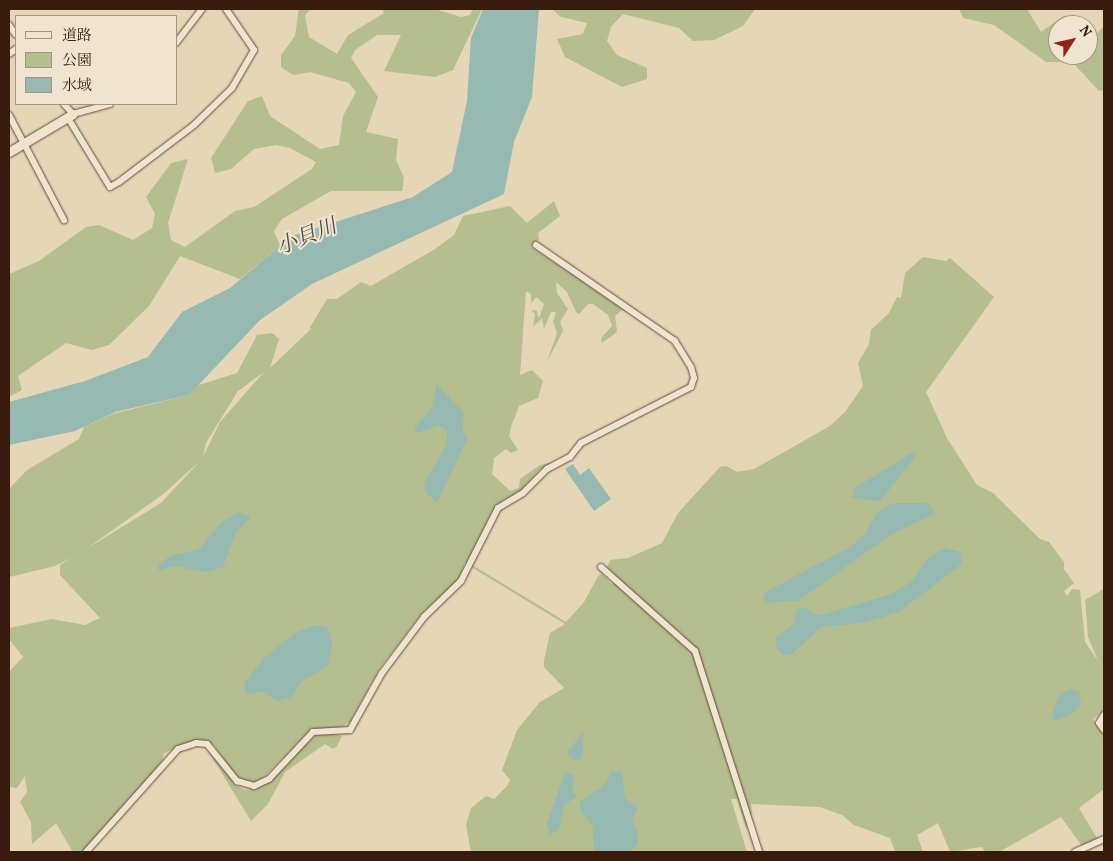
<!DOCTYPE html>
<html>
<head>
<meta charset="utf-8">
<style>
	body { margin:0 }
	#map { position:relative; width:1113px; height:861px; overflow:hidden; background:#e5d6b6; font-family:Vollkorn,"Noto Serif JP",serif }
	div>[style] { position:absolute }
	.green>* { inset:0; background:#b5be8e }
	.water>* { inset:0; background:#96b9b2 }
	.roads { filter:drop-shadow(0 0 1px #644a38) drop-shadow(0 0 1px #644a38) }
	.street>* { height:6px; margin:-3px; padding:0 3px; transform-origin:3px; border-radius:3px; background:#eee4d0 }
	.secondary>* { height:9px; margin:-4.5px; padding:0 4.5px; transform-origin:4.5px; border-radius:4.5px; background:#eee4d0 }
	span { translate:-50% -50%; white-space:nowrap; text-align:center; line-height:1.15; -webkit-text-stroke:4px #eee4d0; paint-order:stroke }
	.water-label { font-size:21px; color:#554a3f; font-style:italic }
	.frame { position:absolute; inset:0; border:10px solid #391b0e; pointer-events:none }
	.legend { position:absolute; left:15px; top:15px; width:162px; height:90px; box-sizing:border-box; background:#eee4d0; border:1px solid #a69482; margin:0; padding:6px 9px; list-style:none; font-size:15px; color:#391b0e }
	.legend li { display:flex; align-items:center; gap:10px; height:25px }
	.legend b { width:25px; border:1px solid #a69482 }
	.north { position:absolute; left:1048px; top:15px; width:50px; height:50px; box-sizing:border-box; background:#eee4d0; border:1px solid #a69482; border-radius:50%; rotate:55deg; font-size:14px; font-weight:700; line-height:20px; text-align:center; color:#391b0e }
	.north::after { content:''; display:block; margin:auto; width:18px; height:22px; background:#8f2418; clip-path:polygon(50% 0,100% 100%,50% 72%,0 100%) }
</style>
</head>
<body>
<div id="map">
	<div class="green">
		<i style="clip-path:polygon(299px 9px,310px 9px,305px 16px,309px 37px,337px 54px,348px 35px,384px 13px,382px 9px,435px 9px,461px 17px,470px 15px,473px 9px,482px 9px,453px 70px,435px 77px,384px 71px,401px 35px,377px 35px,355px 50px,351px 58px,378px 97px,366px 132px,398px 139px,396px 160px,404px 178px,402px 191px,331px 191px,282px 219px,274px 231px,280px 246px,240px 279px,180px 256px,149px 306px,109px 345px,92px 350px,66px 343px,18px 376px,22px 390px,9px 397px,9px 274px,39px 261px,86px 227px,99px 225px,133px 240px,152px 228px,155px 214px,146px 197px,171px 163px,188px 159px,168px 223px,171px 240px,185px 247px,235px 211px,254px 207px,312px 169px,316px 162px,290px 148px,276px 145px,254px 149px,231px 169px,215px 173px,211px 158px,248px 101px,262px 96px,270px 116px,320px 149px,339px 145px,343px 116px,356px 92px,349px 83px,310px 72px,293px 75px,281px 67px,281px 55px,295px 36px)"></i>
		<i style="clip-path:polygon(552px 9px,755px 9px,743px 26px,714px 40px,693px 41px,679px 28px,623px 14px,611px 27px,607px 41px,617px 55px,647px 68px,647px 79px,622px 87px,565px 57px,557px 39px,583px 34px,587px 23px,561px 17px)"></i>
		<i style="clip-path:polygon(959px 9px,1027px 9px,1041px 32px,1065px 15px,1069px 25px,1058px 25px,1058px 55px,1088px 55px,1088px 43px,1104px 26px,1104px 90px,1099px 91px,1072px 62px,1046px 62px,994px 25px,963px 18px)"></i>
		<i style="clip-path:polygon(evenodd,554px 201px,560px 216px,538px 233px,539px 240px,531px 247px,631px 313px,622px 310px,615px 316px,617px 332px,602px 343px,601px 338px,612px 326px,608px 315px,593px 304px,588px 304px,579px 314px,576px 312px,567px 292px,556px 282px,557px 293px,568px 309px,560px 322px,563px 331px,547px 362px,557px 333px,553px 322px,556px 312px,551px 312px,544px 329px,542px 318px,533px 327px,535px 314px,531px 310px,537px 311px,539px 318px,544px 304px,536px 297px,531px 304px,531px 294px,526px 291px,520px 375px,532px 370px,543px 381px,538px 398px,519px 406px,511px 427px,509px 436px,518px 450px,511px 453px,506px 449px,494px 458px,492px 474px,510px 491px,519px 488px,520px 479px,540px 465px,555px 462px,539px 470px,521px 491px,497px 504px,467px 562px,566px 622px,584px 602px,598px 576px,602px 574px,612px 584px,616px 579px,607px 568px,610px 560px,628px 558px,662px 543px,678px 513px,720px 467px,726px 466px,737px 472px,754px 469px,830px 426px,845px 412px,863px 386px,858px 363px,869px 344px,871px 330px,889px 313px,897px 297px,901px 298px,905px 273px,923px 257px,946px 261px,950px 258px,994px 297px,926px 392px,947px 438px,977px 485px,993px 493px,1040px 539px,1049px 542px,1064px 562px,1064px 569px,1074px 583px,1064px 591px,1067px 596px,1072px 589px,1080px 590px,1085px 642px,1098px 661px,1088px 637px,1085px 600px,1104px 589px,1104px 711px,1093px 719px,1104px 734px,1104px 789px,1079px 808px,1097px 838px,1094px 840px,1082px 846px,1061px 817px,999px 852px,985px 852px,982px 847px,950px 852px,938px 823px,917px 835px,923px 852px,895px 852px,890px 838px,854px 825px,842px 815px,820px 807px,751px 804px,752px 818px,746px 829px,737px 799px,731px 799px,747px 852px,471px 852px,466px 825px,471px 808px,486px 796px,494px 799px,507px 786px,510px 780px,502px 770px,517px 730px,540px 702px,564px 688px,544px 667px,544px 660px,550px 633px,565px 624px,465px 563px,457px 582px,422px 613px,379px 669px,350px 722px,340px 728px,311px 729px,260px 781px,247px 783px,236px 777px,213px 744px,195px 740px,164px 753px,162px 761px,117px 817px,82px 852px,72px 851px,56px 823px,32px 844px,31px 822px,20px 802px,27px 792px,25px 776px,17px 788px,9px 787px,9px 672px,23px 657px,9px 639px,9px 628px,52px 619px,85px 625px,100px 618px,60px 575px,60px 565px,73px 557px,55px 566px,9px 577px,9px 489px,27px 470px,79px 439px,84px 427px,112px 414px,189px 395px,196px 386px,237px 373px,257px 335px,272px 333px,279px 339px,270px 368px,312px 328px,309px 329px,327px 299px,337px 299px,361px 282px,371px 286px,435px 249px,454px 235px,463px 216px,510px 206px,527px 223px,554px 201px,264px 372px,220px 422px,203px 457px,206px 443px,238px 391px,264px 372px,554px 201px,200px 461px,161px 503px,86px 549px,162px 495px,200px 461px)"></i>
		<i style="clip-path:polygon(332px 734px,342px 736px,337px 746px,333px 749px,325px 744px,285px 772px,268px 804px,251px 821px,207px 749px,216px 755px,235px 785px,245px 790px,258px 788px,316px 735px)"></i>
	</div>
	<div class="water">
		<i style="clip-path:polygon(483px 9px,539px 9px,532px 97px,514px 142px,504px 194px,312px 284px,260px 320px,189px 395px,115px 412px,75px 431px,9px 445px,9px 402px,85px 381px,148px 357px,182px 312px,230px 288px,292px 236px,413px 197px,452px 172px,467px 101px,471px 38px)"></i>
		<i style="clip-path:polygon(436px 384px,464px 413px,462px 430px,467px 439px,437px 503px,425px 491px,424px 484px,447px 444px,447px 431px,439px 425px,418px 433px,414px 429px,433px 406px)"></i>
		<i style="clip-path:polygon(911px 453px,915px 455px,913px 460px,880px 501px,852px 498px,855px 488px)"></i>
		<i style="clip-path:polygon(573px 464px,580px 475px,589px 468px,611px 499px,594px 511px,565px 469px)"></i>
		<i style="clip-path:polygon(894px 503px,926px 503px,933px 508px,934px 514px,892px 534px,798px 601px,764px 603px,764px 595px,771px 589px,850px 547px,865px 534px,878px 511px)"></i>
		<i style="clip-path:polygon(239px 512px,251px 517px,235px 534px,223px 567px,208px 572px,173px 566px,159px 571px,158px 566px,170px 556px,198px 550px,221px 523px)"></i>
		<i style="clip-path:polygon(944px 548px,960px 552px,962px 564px,899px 612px,863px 623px,821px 627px,792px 654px,786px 656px,778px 651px,775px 639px,794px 623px,796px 610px,804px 607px,817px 615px,825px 614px,888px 595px,910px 583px,928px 558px)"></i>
		<i style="clip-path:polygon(312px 626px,325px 626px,329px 630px,332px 646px,328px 665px,301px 682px,291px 697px,277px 701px,263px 691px,246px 694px,244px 684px,263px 659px,294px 634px)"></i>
		<i style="clip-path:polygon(1070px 689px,1079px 692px,1081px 704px,1074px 712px,1056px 721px,1052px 716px,1058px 697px)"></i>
		<i style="clip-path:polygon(583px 732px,582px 758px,575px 761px,567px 753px)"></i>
		<i style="clip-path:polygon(622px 771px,625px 798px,638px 807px,632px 822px,638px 833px,637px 845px,629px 852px,594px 852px,593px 827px,580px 810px,580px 802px,602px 787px,612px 772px)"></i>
		<i style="clip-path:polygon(565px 772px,575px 777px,572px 789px,576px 797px,564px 805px,559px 829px,550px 835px,547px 824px)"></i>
	</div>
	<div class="roads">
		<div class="street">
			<i style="left:9px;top:25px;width:12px;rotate:55deg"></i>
			<i style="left:176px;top:43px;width:43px;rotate:-52.6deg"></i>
			<i style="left:9px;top:54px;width:9px;rotate:-36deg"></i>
			<i style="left:64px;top:104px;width:13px;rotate:48deg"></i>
			<i style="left:73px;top:114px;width:38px;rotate:-15deg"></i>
			<i style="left:9px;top:115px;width:119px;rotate:62.4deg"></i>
			<i style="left:68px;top:118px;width:81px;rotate:58.7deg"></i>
			<i style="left:110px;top:187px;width:10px;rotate:-29deg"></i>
			<i style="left:119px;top:182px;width:94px;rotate:-37.2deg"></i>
			<i style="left:194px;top:125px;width:53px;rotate:-44.2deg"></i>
			<i style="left:232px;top:88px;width:44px;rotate:-59.9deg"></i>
			<i style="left:254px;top:50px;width:50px;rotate:-124.3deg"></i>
			<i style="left:601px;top:567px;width:126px;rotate:41.8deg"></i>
			<i style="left:695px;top:651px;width:211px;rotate:72.3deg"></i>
			<i style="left:1104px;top:715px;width:9px;rotate:122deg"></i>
			<i style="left:1099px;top:723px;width:9px;rotate:54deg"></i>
			<i style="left:86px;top:852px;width:138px;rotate:-48.2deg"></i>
			<i style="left:178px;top:749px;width:19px;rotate:-18deg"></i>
			<i style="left:196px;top:743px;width:11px;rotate:5deg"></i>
			<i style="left:207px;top:744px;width:48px;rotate:51deg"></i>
			<i style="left:237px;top:781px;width:18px;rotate:16deg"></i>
			<i style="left:254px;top:786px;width:17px;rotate:-25deg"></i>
			<i style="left:269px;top:779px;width:64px;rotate:-46.9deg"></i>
			<i style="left:313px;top:732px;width:37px;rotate:-3deg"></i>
			<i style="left:350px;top:730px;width:65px;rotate:-60.7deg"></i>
			<i style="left:382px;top:673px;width:70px;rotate:-53.1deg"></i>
			<i style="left:424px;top:617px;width:52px;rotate:-44.2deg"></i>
			<i style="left:461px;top:581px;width:82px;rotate:-63.1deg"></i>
			<i style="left:498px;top:508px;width:29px;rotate:-31deg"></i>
			<i style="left:523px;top:493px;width:34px;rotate:-45deg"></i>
			<i style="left:547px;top:469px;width:26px;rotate:-28deg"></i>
			<i style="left:570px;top:457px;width:18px;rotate:-52deg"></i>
			<i style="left:581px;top:443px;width:123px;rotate:-27deg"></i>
			<i style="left:691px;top:387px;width:9px;rotate:-72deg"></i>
			<i style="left:694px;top:378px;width:11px;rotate:-105deg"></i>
			<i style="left:691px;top:367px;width:31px;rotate:-122deg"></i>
			<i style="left:675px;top:341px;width:169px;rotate:-145.4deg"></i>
			<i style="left:1075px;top:852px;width:32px;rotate:-24deg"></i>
		</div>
		<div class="secondary">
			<i style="left:9px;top:152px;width:74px;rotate:-30.7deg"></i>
		</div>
	</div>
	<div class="water-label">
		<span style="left:307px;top:238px;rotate:-22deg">小貝川</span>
	</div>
	<div class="frame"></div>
	<ul class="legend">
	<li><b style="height:6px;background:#eee4d0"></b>道路</li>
	<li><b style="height:14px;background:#b5be8e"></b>公園</li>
	<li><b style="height:14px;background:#96b9b2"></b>水域</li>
	</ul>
	<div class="north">N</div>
</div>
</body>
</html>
